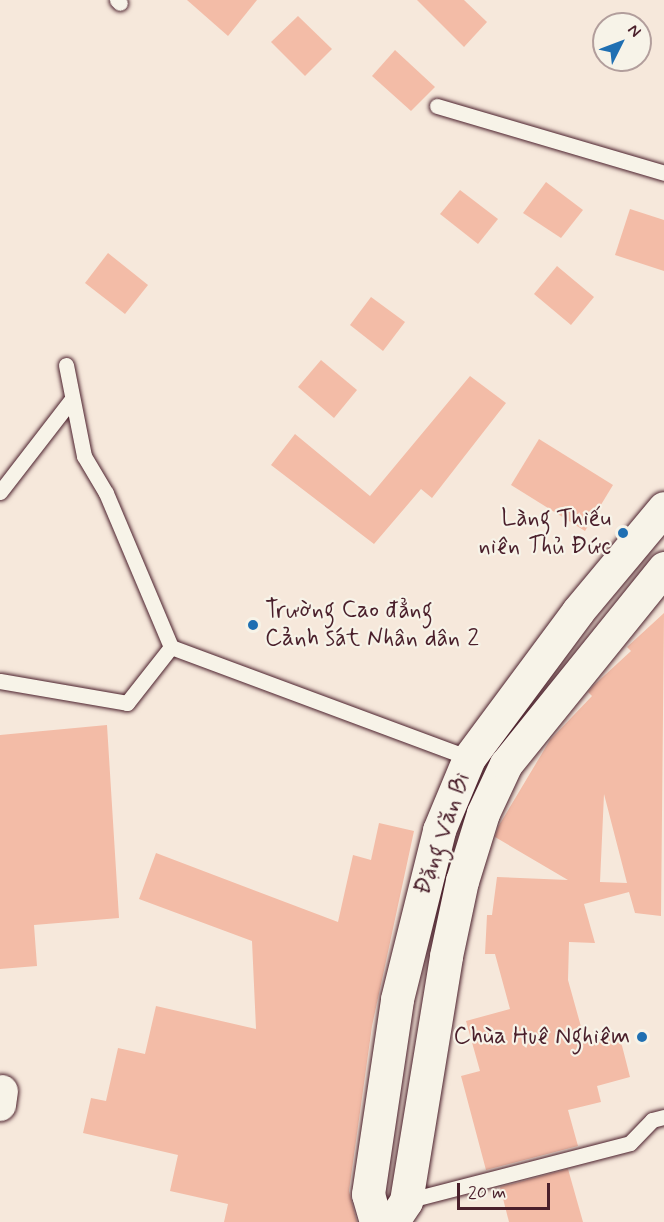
<!DOCTYPE html>
<html>
<head>
<meta charset="utf-8">
<style>
	body { margin:0 }
	#map { position:relative; width:664px; height:1222px; overflow:hidden; background:#f6e8db; font-family:Mynerve,sans-serif }
	div>[style] { position:absolute }
	.building>* { inset:0; background:#f3bca7 }
	.roads { filter:drop-shadow(0 0 2px #4a1f2b) drop-shadow(0 0 2px #4a1f2b) }
	.service>* { height:15px; margin:-7.5px; padding:0 7.5px; transform-origin:7.5px; border-radius:7.5px; background:#f7f3e8 }
	.minor>* { height:32px; margin:-16px; padding:0 16px; transform-origin:16px; border-radius:16px; background:#f7f3e8 }
	.secondary>* { height:33px; margin:-16.5px; padding:0 16.5px; transform-origin:16.5px; border-radius:16.5px; background:#f7f3e8 }
	.dots>* { width:16px; height:16px; translate:-50% -50%; box-sizing:border-box; border:3px solid #f7f3e8; border-radius:50% }
	span { translate:-50% -50%; white-space:nowrap; text-align:center; line-height:1.15; -webkit-text-stroke:4.5px #f7f3e8; paint-order:stroke }
	.poi-label { font-size:24px; color:#4a1f2b }
	.right { translate:-100% -50%; text-align:right }
	.left { translate:0 -50%; text-align:left }
	.street-label { font-size:24px; color:#4a1f2b }
	.north { position:absolute; left:592px; top:12px; width:60px; height:60px; box-sizing:border-box; background:#f7f3e8; border:2px solid #b29e9c; border-radius:50%; rotate:48deg; font-size:16px; font-weight:700; line-height:24px; text-align:center; color:#4a1f2b }
	.north::after { content:''; display:block; margin:auto; width:21px; height:27px; background:#1f6fb2; clip-path:polygon(50% 0,100% 100%,50% 72%,0 100%) }
	.scale { position:absolute; left:457px; top:1183px; width:93px; height:27px; box-sizing:border-box; border:3px solid #4a1f2b; border-top:0; padding-left:8px; font-size:18px; line-height:21px; white-space:nowrap; color:#4a1f2b; -webkit-text-stroke:4px #f7f3e8; paint-order:stroke }
</style>
</head>
<body>
<div id="map">
	<div class="building">
		<i style="clip-path:polygon(187px 0,257px 0,228px 36px)"></i>
		<i style="clip-path:polygon(417px 0,464px 0,487px 22px,464px 47px)"></i>
		<i style="clip-path:polygon(298px 16px,332px 49px,305px 76px,271px 42px)"></i>
		<i style="clip-path:polygon(395px 50px,435px 87px,411px 111px,372px 76px)"></i>
		<i style="clip-path:polygon(546px 182px,583px 210px,561px 238px,523px 213px)"></i>
		<i style="clip-path:polygon(460px 190px,498px 219px,478px 244px,440px 214px)"></i>
		<i style="clip-path:polygon(630px 209px,664px 220px,664px 271px,615px 255px)"></i>
		<i style="clip-path:polygon(108px 253px,148px 285px,125px 314px,85px 283px)"></i>
		<i style="clip-path:polygon(557px 266px,594px 297px,571px 325px,534px 294px)"></i>
		<i style="clip-path:polygon(371px 297px,405px 322px,383px 351px,350px 325px)"></i>
		<i style="clip-path:polygon(321px 360px,357px 390px,334px 418px,298px 387px)"></i>
		<i style="clip-path:polygon(470px 376px,506px 403px,432px 498px,421px 489px,374px 544px,271px 465px,295px 434px,370px 496px)"></i>
		<i style="clip-path:polygon(539px 439px,613px 485px,585px 531px,511px 485px)"></i>
		<i style="clip-path:polygon(evenodd,664px 613px,661px 916px,635px 913px,629px 892px,584px 904px,595px 943px,569px 942px,568px 980px,585px 1041px,619px 1034px,630px 1077px,597px 1086px,601px 1102px,568px 1110px,578px 1146px,486px 1170px,461px 1076px,480px 1071px,466px 1021px,510px 1009px,495px 954px,485px 954px,487px 915px,492px 915px,497px 877px,568px 880px,495px 837px,498px 827px,550px 740px,592px 696px,588px 692px,593px 686px,631px 651px,627px 647px,664px 613px,604px 794px,627px 883px,600px 882px,604px 794px)"></i>
		<i style="clip-path:polygon(107px 725px,119px 918px,34px 925px,37px 966px,0 969px,0 735px)"></i>
		<i style="clip-path:polygon(379px 823px,414px 831px,372px 1026px,349px 1191px,357px 1222px,224px 1222px,228px 1204px,170px 1191px,178px 1155px,83px 1133px,91px 1098px,106px 1101px,118px 1048px,145px 1054px,156px 1006px,256px 1029px,252px 941px,139px 899px,156px 853px,338px 922px,353px 855px,371px 860px)"></i>
		<i style="clip-path:polygon(568px 1169px,583px 1222px,509px 1222px,500px 1187px)"></i>
	</div>
	<div class="roads">
		<div class="service">
			<i style="left:117px;top:0;width:4px;rotate:45deg"></i>
			<i style="left:437px;top:106px;width:237px;rotate:16.4deg"></i>
			<i style="left:66px;top:365px;width:93px;rotate:78.8deg"></i>
			<i style="left:84px;top:456px;width:43px;rotate:59.3deg"></i>
			<i style="left:106px;top:493px;width:167px;rotate:67.1deg"></i>
			<i style="left:0;top:492px;width:118px;rotate:-52.3deg"></i>
			<i style="left:0;top:681px;width:129px;rotate:9.8deg"></i>
			<i style="left:127px;top:703px;width:71px;rotate:-51.8deg"></i>
			<i style="left:171px;top:647px;width:318px;rotate:20.4deg"></i>
			<i style="left:406px;top:1201px;width:231px;rotate:-14.5deg"></i>
			<i style="left:630px;top:1143px;width:32px;rotate:-46deg"></i>
			<i style="left:652px;top:1120px;width:12px;rotate:-14deg"></i>
		</div>
		<div class="minor">
			<i style="left:0;top:1105px;width:14px;rotate:-82deg"></i>
		</div>
		<div class="secondary">
			<i style="left:376px;top:1222px;width:29px;rotate:-106deg"></i>
			<i style="left:368px;top:1194px;width:197px;rotate:-81.5deg"></i>
			<i style="left:397px;top:999px;width:174px;rotate:-76deg"></i>
			<i style="left:439px;top:830px;width:78px;rotate:-67.4deg"></i>
			<i style="left:469px;top:758px;width:183px;rotate:-53.4deg"></i>
			<i style="left:578px;top:611px;width:134px;rotate:-50.1deg"></i>
			<i style="left:392px;top:1222px;width:25px;rotate:-56deg"></i>
			<i style="left:406px;top:1201px;width:248px;rotate:-80.7deg"></i>
			<i style="left:446px;top:956px;width:77px;rotate:-78deg"></i>
			<i style="left:462px;top:881px;width:71px;rotate:-72.8deg"></i>
			<i style="left:483px;top:813px;width:54px;rotate:-64.9deg"></i>
			<i style="left:506px;top:764px;width:252px;rotate:-51.1deg"></i>
		</div>
	</div>
	<div class="dots">
		<i style="left:623px;top:533px;background:#1f6fb2"></i>
		<i style="left:253px;top:625px;background:#1f6fb2"></i>
		<i style="left:642px;top:1037px;background:#1f6fb2"></i>
	</div>
	<div class="poi-label">
		<span class="right" style="left:611px;top:533px">Làng Thiếu<br>niên Thủ Đức</span>
		<span class="left" style="left:265px;top:625px">Trường Cao đẳng<br>Cảnh sát Nhân dân 2</span>
		<span class="right" style="left:630px;top:1037px">Chùa Huê Nghiêm</span>
	</div>
	<div class="street-label">
		<span style="left:443px;top:834px;rotate:-71deg">Đặng Văn Bi</span>
	</div>
	<div class="north">N</div>
	<div class="scale">20 m</div>
</div>
</body>
</html>
